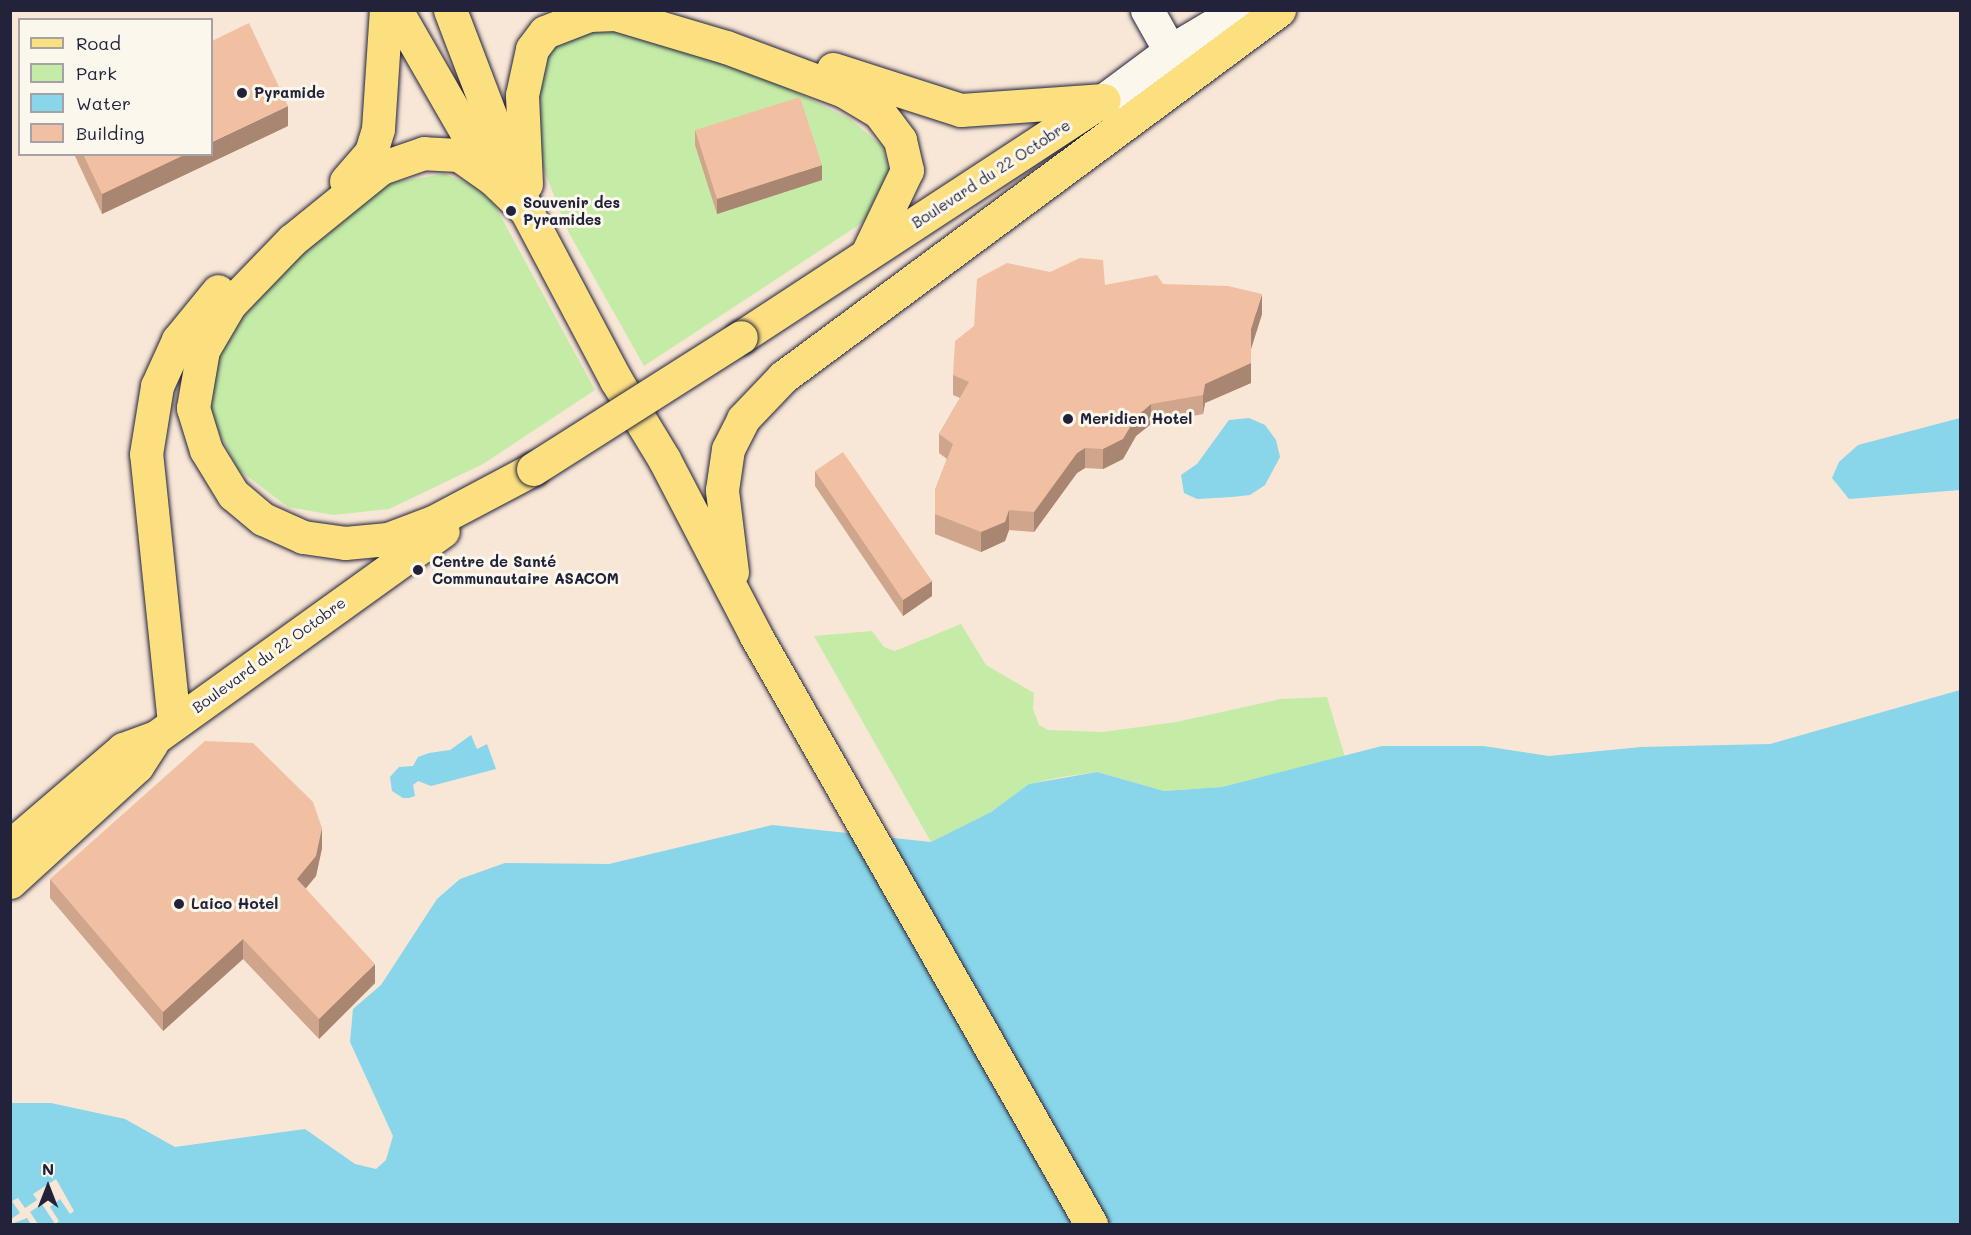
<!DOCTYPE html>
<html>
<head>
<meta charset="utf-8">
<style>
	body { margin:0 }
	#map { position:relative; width:1971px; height:1235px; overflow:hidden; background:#f8e6d6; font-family:Mali,sans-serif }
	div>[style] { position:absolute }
	.green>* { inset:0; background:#c5eca7 }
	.water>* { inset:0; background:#89d5e9 }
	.pier>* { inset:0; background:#f8e6d6 }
	.roads { filter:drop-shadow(0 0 2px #22223b) drop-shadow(0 0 2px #22223b) }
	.minor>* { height:33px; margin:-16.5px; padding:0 16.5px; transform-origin:16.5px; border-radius:16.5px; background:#fbf7ec }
	.major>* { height:33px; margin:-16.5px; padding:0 16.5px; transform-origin:16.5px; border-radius:16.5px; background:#fce080 }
	.bridges { filter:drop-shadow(0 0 2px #22223b) drop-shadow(0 0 2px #22223b) }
	.major-bridge>* { height:33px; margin:-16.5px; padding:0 16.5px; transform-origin:16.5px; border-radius:16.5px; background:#fce080 }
	.wall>* { inset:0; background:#cfa58b }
	.shaded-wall>* { inset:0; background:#a98671 }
	.building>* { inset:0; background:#f1c0a2 }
	.dots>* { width:16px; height:16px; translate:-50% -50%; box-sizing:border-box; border:3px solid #fbf7ec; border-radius:50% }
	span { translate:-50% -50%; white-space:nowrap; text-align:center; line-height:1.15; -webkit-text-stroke:6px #fbf7ec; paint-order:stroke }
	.poi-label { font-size:15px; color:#22223b; font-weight:700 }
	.left { translate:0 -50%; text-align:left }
	.street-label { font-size:15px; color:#22223b }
	.frame { position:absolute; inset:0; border:12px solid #22223b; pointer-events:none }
	.legend { position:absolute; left:18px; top:18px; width:195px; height:138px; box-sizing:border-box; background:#fbf7ec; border:2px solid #a4a2a5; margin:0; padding:8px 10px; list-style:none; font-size:18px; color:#22223b }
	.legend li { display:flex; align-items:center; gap:12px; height:30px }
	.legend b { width:30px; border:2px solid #a4a2a5 }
	.north { position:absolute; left:18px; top:1157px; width:60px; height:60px; -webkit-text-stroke:4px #fbf7ec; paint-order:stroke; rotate:0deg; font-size:16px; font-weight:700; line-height:24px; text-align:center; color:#22223b }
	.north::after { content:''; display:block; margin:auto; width:21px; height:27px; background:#22223b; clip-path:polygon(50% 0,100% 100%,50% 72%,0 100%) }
</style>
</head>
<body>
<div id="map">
	<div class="green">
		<i style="clip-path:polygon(618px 29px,771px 80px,850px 119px,882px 146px,890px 173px,877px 213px,644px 366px,569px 233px,540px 160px,539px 65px,556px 38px)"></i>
		<i style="clip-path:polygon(444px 174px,473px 185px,494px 204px,595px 390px,483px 464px,389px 509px,333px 515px,288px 507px,238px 469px,208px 411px,216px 349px,301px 249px,389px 183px)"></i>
		<i style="clip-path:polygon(961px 624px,986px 665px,1034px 693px,1033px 709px,1039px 725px,1048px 730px,1103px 732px,1176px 722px,1281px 699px,1327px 697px,1345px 757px,1222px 787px,1164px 791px,1097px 772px,1061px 777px,1029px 784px,991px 812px,931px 842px,814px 636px,872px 631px,884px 647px,895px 651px)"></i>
	</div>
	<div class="water">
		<i style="clip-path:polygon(1249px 418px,1265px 425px,1276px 440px,1280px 457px,1265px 485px,1250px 495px,1232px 497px,1197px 499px,1184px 493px,1181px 475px,1197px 464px,1229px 420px)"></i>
		<i style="clip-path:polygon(1960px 418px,1960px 490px,1849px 499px,1832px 478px,1839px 462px,1858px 445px)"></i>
		<i style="clip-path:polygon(1960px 690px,1960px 1224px,11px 1224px,10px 1103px,51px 1103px,125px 1119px,175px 1147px,305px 1129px,355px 1164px,376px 1169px,386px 1160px,393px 1136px,350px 1042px,353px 1009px,381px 985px,437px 899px,460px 879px,505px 863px,609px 864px,772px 825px,931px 842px,991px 812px,1029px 784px,1097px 772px,1164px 791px,1222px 787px,1382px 746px,1483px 746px,1549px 756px,1641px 747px,1770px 744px)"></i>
		<i style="clip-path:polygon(471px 735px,477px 749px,487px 744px,496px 769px,431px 786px,418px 781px,413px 785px,415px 796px,409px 798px,403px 798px,392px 791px,390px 777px,399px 767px,413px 766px,418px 757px,429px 753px,450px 750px)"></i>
	</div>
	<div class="pier">
		<i style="clip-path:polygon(56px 1179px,74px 1211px,70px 1214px,60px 1199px,50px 1207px,59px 1221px,55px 1224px,42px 1204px,30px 1212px,38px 1224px,31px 1224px,27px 1218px,11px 1224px,11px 1219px,20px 1213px,12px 1201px,18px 1198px,25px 1208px,37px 1200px,33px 1194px)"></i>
	</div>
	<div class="roads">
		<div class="minor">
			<i style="left:1147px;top:10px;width:47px;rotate:60.7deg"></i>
			<i style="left:1104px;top:100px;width:82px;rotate:-36.6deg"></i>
			<i style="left:1170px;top:51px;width:80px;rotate:-30.7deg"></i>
		</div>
		<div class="major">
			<i style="left:396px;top:10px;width:187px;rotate:60.1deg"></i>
			<i style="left:450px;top:10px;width:216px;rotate:69.1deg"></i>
			<i style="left:527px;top:212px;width:190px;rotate:62.1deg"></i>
			<i style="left:616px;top:380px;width:92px;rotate:58.7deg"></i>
			<i style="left:664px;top:459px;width:199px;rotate:62.5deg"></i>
			<i style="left:756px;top:636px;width:677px;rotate:60.33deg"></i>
			<i style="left:833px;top:69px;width:134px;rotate:17.8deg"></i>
			<i style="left:961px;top:110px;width:143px;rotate:-4deg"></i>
			<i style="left:346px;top:181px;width:38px;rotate:-49deg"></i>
			<i style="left:371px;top:152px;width:24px;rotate:-73deg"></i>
			<i style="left:378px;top:129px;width:119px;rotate:-86.2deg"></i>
			<i style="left:526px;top:184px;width:89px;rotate:-92.6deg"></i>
			<i style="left:522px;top:95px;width:47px;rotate:-77.7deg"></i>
			<i style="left:532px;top:49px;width:21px;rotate:-53deg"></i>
			<i style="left:545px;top:32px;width:47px;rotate:-21.1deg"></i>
			<i style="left:589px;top:15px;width:26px;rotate:-2deg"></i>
			<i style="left:615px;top:14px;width:116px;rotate:16.6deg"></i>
			<i style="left:726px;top:47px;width:126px;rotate:20.4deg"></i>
			<i style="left:844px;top:91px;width:41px;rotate:31deg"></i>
			<i style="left:879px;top:112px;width:35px;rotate:53deg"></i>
			<i style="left:900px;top:140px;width:31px;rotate:77deg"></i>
			<i style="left:907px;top:170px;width:93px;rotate:115.5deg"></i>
			<i style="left:522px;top:207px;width:40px;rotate:-136deg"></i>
			<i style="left:493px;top:179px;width:42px;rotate:-144.8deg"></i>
			<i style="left:459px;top:155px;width:35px;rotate:-177deg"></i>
			<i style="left:424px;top:153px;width:46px;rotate:160.8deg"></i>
			<i style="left:381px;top:168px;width:114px;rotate:141deg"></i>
			<i style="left:292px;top:240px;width:89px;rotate:134.1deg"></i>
			<i style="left:230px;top:304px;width:53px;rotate:120.4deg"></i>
			<i style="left:203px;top:350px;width:59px;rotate:99.8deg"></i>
			<i style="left:193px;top:408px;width:44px;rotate:72.8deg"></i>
			<i style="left:206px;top:450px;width:52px;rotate:58.5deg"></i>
			<i style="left:233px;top:494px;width:39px;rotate:40deg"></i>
			<i style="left:263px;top:519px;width:44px;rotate:24.2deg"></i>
			<i style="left:303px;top:537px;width:42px;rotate:8.1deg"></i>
			<i style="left:345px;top:543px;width:43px;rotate:-5.3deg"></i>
			<i style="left:388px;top:539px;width:48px;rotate:-20.7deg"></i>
			<i style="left:433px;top:522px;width:113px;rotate:-27.9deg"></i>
			<i style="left:741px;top:337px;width:431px;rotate:-33.2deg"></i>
			<i style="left:732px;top:572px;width:83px;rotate:-97deg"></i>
			<i style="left:722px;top:490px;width:41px;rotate:-81.7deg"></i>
			<i style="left:728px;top:449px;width:34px;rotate:-63deg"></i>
			<i style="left:743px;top:419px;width:58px;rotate:-46.4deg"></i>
			<i style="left:783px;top:377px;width:617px;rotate:-36.5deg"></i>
			<i style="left:174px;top:723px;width:270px;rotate:-95.9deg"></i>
			<i style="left:146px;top:454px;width:69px;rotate:-80.8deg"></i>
			<i style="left:157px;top:386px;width:51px;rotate:-65.5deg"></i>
			<i style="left:178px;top:340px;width:63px;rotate:-50.8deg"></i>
			<i style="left:10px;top:846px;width:149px;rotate:-40.6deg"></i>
			<i style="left:123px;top:749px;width:35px;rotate:-20deg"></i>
			<i style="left:156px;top:737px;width:353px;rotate:-35.7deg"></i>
			<i style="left:10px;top:882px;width:172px;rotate:-42.4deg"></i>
			<i style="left:137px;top:766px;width:27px;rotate:-57deg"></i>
		</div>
	</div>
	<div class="bridges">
		<div class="major-bridge">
			<i style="left:533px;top:469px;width:246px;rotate:-32.4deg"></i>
		</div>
	</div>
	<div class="wall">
		<i style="clip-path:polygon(288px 126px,102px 214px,74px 154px,212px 154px)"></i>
		<i style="clip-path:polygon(695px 130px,822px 180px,717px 214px,695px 145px)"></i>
		<i style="clip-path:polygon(1163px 284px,1262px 314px,1251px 349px,1251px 383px,1205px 403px,1203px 414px,1151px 424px,1136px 436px,1123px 459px,1103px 469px,1085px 468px,1077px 473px,1034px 532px,1009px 530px,1005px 541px,981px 552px,935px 534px,935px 490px,947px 459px,939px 453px,939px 434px,960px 398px,953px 395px,953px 375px,1105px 285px)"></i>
		<i style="clip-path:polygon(815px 471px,932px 596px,903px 616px,815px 486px)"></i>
		<i style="clip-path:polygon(322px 848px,316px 876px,305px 889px,375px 983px,319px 1039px,243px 959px,163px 1031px,50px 898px,50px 879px)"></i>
	</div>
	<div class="shaded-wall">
		<i style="clip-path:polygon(288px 106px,288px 126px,102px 214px,102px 194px,186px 154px,212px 154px,212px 142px)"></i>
		<i style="clip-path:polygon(822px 165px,822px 180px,717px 214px,717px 199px)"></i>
		<i style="clip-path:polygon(1262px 294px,1262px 314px,1251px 349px,1251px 329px)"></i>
		<i style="clip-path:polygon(1251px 363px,1251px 383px,1205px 403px,1203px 414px,1203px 395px,1205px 384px)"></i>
		<i style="clip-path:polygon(1151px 404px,1151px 424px,1136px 436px,1123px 459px,1103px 469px,1103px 449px,1136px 417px)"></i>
		<i style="clip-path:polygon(1085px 448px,1085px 468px,1077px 473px,1034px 532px,1034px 512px,1077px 453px)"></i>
		<i style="clip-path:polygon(1009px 510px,1009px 530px,1005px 541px,981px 552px,981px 532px)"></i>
		<i style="clip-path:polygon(932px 581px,932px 596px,903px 616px,903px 600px)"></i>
		<i style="clip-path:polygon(322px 828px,322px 848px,316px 876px,297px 899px,297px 879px)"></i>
		<i style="clip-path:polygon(243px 939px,243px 959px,163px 1031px,163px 1012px)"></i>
		<i style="clip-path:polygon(375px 964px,375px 983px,319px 1039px,319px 1019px)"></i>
	</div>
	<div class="building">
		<i style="clip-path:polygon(249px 23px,288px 106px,212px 142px,212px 41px)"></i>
		<i style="clip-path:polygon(800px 97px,822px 165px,717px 199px,695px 130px)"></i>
		<i style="clip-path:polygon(83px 154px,186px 154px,102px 194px)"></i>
		<i style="clip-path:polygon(1080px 258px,1103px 260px,1105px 285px,1157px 275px,1163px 284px,1228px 286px,1262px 294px,1251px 329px,1251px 363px,1205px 384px,1203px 395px,1151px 404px,1136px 417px,1123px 439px,1103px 449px,1085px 448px,1077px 453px,1034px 512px,1009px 510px,1005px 522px,981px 532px,935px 514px,935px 490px,953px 444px,939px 434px,969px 382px,953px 375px,955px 341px,974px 326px,977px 279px,1007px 263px,1050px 272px)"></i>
		<i style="clip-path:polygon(843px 452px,932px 581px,903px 600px,815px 471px)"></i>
		<i style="clip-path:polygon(205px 741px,253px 743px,313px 802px,322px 828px,316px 856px,297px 879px,375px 964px,319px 1019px,243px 939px,163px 1012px,50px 879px)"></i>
	</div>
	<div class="dots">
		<i style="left:242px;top:93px;background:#22223b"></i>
		<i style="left:511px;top:211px;background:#22223b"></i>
		<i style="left:1068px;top:419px;background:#22223b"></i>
		<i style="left:418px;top:570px;background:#22223b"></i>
		<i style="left:179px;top:904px;background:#22223b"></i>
	</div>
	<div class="poi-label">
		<span class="left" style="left:254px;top:93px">Pyramide</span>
		<span class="left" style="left:523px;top:211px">Souvenir des<br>Pyramides</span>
		<span class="left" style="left:1080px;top:419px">Meridien Hotel</span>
		<span class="left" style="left:432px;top:570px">Centre de Santé<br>Communautaire ASACOM</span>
		<span class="left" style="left:191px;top:904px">Laico Hotel</span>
	</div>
	<div class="street-label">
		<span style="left:991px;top:174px;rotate:-33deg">Boulevard du 22 Octobre</span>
		<span style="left:269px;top:655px;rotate:-36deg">Boulevard du 22 Octobre</span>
	</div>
	<div class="frame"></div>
	<ul class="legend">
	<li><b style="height:8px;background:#fce080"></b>Road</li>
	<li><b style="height:16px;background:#c5eca7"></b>Park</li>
	<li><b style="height:16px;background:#89d5e9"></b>Water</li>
	<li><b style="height:16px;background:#f1c0a2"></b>Building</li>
	</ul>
	<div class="north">N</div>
</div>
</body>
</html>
